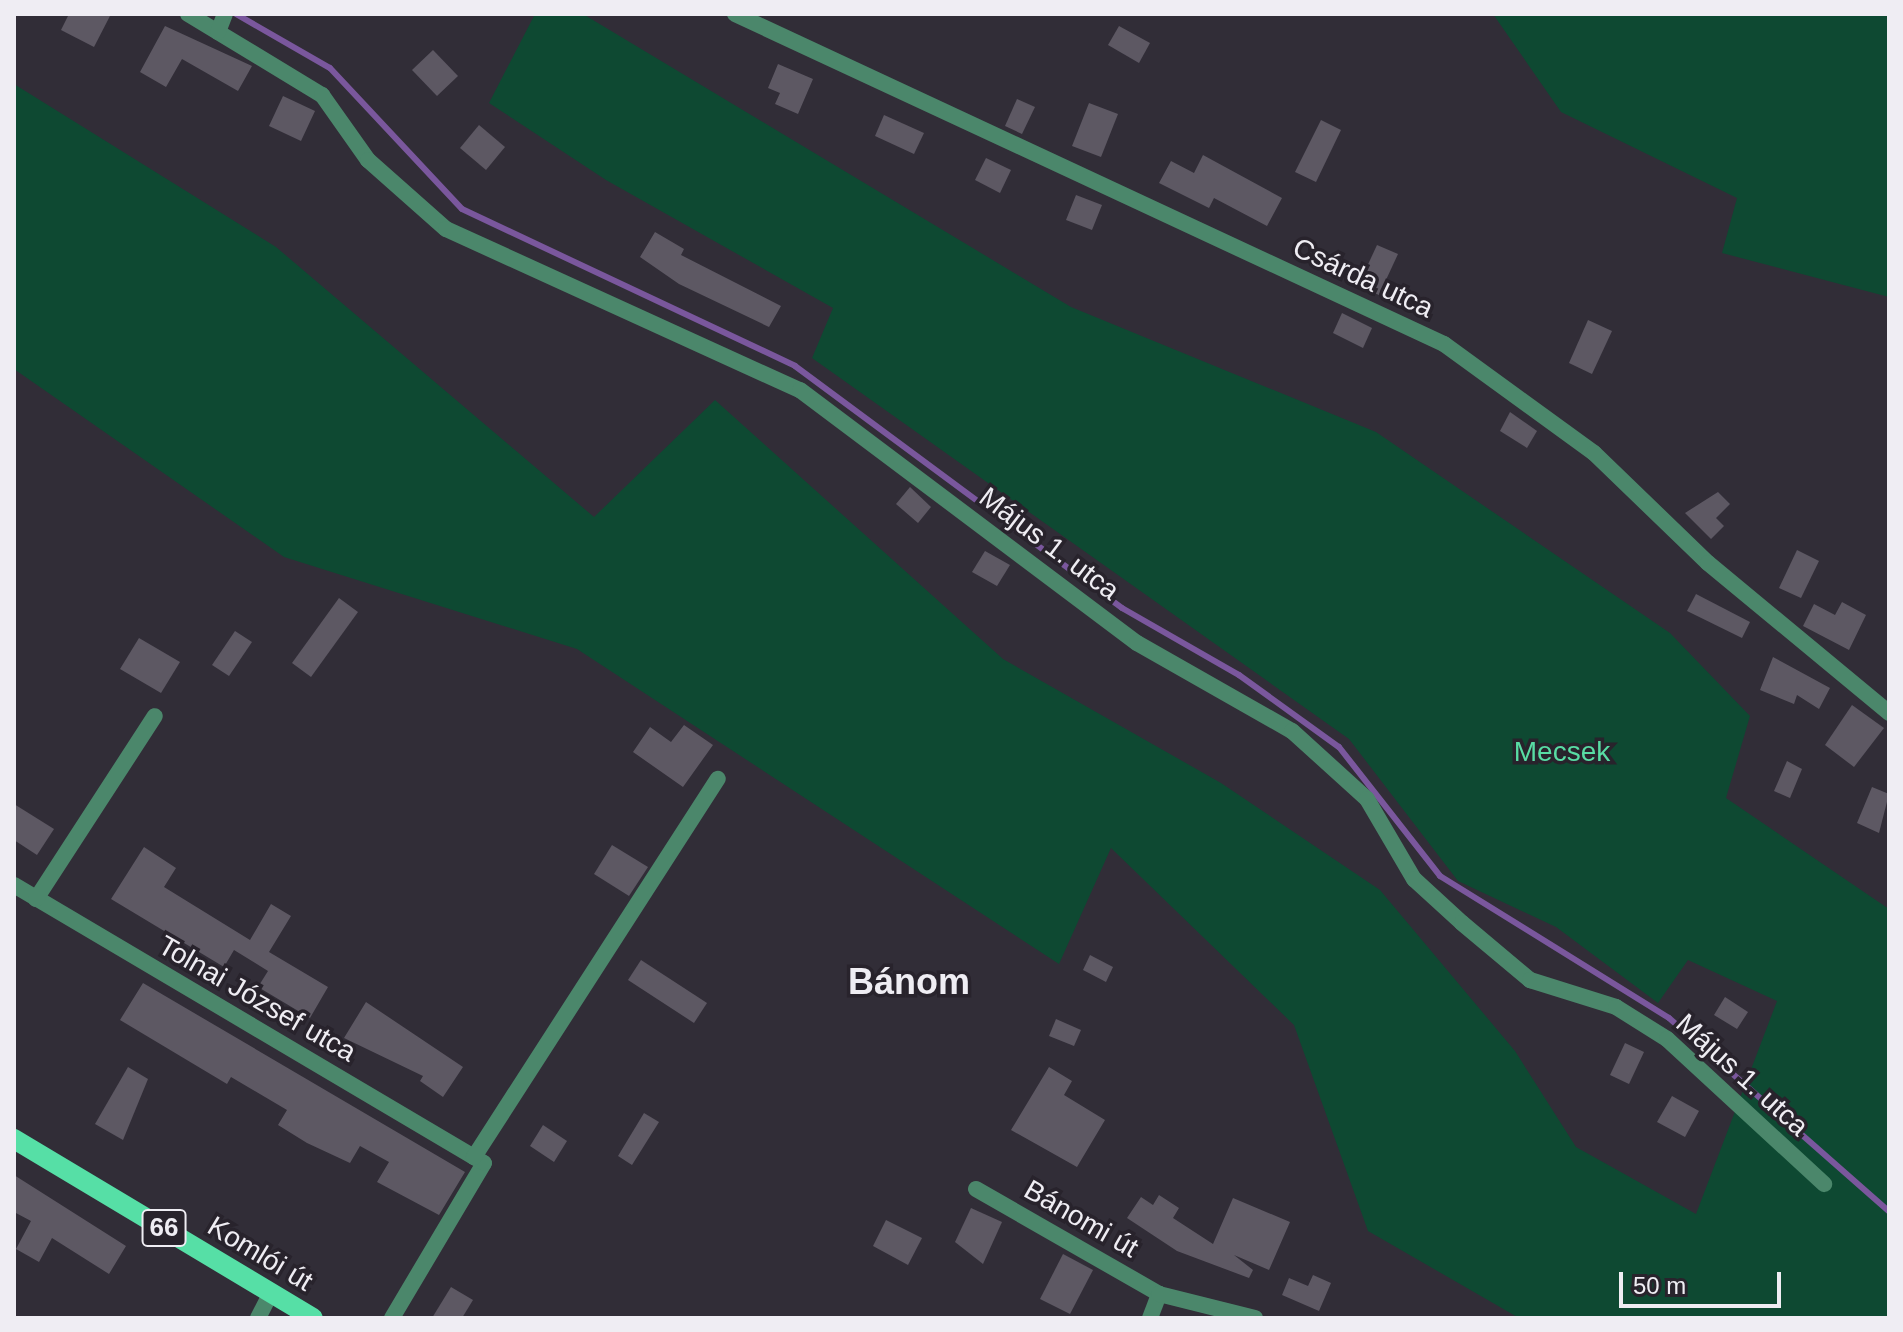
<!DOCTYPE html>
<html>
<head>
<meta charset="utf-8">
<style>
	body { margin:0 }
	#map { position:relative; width:1903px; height:1332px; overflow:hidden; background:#312d37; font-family:Helvetica,sans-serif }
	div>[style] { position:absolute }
	.green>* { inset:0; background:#0e4932 }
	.stream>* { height:6px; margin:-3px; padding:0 3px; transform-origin:3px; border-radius:3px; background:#7a579d }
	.building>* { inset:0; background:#5d5863 }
	.street>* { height:16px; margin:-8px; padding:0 8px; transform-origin:8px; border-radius:8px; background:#4b876b }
	.primary>* { height:20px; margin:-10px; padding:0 10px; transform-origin:10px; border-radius:10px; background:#56dfa6 }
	span { translate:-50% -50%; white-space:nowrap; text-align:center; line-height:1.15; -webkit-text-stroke:7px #28232c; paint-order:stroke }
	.shield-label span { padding:2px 6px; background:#28232c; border:2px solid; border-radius:6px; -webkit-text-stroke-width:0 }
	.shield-label { font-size:26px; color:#efedf3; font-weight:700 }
	.street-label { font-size:28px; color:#efedf3 }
	.park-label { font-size:28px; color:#58dca4 }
	.district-label { font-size:36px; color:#efedf3; font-weight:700 }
	.frame { position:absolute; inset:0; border:16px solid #efedf3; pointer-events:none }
	.scale { position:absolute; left:1619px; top:1272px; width:162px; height:36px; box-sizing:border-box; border:4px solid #efedf3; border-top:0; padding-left:10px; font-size:24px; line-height:28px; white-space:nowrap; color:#efedf3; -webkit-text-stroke:6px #28232c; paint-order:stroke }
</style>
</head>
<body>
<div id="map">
	<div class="green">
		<i style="clip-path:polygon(535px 14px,583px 14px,1071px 307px,1376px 432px,1670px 633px,1750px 716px,1726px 798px,1889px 909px,1889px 1318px,1519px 1318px,1368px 1231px,1294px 1025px,1111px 848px,1059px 964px,577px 649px,284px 557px,14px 369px,14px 84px,276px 247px,594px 517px,715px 400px,1003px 659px,1221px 783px,1380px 890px,1515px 1051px,1576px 1147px,1696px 1214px,1777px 1001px,1688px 960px,1658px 1003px,1556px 927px,1458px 881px,1349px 739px,812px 358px,833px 308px,606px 180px,489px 103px)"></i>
		<i style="clip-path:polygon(1493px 14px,1889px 14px,1889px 297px,1722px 253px,1737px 198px,1561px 112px)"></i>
	</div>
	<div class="stream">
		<i style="left:236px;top:14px;width:108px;rotate:29.9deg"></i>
		<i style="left:330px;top:68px;width:193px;rotate:46.9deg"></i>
		<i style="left:462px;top:209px;width:368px;rotate:25.2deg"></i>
		<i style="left:795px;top:366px;width:407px;rotate:36.5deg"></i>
		<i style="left:1122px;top:608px;width:135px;rotate:29.8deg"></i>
		<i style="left:1239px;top:675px;width:123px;rotate:35.8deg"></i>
		<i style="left:1339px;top:747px;width:164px;rotate:51.9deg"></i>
		<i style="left:1440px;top:876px;width:269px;rotate:31.8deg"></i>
		<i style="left:1669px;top:1018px;width:293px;rotate:41.3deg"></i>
	</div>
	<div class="building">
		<i style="clip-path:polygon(69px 14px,111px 14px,94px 47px,61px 30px)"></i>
		<i style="clip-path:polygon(165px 26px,252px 66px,238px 91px,182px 59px,166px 87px,140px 72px)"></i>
		<i style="clip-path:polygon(1119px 26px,1150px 43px,1139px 63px,1108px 45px)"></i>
		<i style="clip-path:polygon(433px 50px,458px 76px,437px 96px,412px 70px)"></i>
		<i style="clip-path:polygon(778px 64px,813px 79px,798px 114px,775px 104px,780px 93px,768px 88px)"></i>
		<i style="clip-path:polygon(283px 96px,315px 111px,301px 141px,269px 126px)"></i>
		<i style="clip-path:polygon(1017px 99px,1035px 107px,1022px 134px,1005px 126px)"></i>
		<i style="clip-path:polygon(1089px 103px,1118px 114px,1101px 157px,1072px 146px)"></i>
		<i style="clip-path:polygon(884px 115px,924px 133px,914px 154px,875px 136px)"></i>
		<i style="clip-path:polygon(1321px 120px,1341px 130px,1316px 182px,1295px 172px)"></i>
		<i style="clip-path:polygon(479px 125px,505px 147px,486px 170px,460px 148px)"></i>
		<i style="clip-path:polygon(1203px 155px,1282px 198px,1267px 226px,1214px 198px,1209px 208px,1159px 183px,1171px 161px,1194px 173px)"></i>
		<i style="clip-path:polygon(986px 158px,1011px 170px,1000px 193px,975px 180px)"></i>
		<i style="clip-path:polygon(1076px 195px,1102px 205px,1092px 230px,1066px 220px)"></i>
		<i style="clip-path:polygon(655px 232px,684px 249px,681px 255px,781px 306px,769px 327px,679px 284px,640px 257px)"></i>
		<i style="clip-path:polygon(1377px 245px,1398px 254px,1379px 295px,1358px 286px)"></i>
		<i style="clip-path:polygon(1342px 313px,1372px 328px,1363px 348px,1333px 333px)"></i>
		<i style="clip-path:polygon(1588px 320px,1612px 331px,1592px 374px,1569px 363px)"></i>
		<i style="clip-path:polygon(1510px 412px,1537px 431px,1527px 448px,1500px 431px)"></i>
		<i style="clip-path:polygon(910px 487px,931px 507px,918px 523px,896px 504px)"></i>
		<i style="clip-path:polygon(1718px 492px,1730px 504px,1716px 518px,1724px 526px,1711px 539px,1685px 513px)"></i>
		<i style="clip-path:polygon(1797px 550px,1819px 561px,1801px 598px,1779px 588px)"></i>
		<i style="clip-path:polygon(985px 551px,1010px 565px,997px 586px,972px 572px)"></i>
		<i style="clip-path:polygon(1696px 594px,1750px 622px,1742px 638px,1687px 611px)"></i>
		<i style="clip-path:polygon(339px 598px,358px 612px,311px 677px,292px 663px)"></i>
		<i style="clip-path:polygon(1842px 602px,1866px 615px,1849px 650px,1803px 626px,1814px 604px,1835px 615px)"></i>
		<i style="clip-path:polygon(235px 631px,252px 642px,229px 676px,212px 665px)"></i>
		<i style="clip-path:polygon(139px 638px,180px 662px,161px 693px,120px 669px)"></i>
		<i style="clip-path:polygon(1773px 657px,1830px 688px,1819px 709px,1797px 695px,1794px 704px,1760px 690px)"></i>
		<i style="clip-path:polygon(1852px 705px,1884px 728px,1854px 767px,1825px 745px)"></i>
		<i style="clip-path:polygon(684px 725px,713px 745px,683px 787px,633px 752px,650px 727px,671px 742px)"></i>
		<i style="clip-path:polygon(1787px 761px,1802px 769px,1790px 798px,1774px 791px)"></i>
		<i style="clip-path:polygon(1872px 787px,1889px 794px,1879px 833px,1857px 823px)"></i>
		<i style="clip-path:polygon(14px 804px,54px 829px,37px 855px,14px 840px)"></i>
		<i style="clip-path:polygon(612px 845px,648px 867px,629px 896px,594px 874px)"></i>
		<i style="clip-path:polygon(144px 847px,176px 868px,164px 887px,250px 940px,271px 904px,291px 916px,269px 952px,328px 987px,310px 1018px,258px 987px,268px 971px,234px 950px,224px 967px,111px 899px)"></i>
		<i style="clip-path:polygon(1090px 955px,1113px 967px,1106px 982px,1083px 970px)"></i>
		<i style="clip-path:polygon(641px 960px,707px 1003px,694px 1023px,628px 980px)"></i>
		<i style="clip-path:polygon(143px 983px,465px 1172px,439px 1215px,377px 1182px,389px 1162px,360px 1146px,350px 1163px,307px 1143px,278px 1125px,287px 1110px,231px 1077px,227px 1084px,120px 1020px)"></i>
		<i style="clip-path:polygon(1725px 997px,1748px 1012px,1737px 1029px,1714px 1015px)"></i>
		<i style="clip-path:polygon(366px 1002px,463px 1067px,443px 1097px,420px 1081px,423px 1076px,344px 1038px)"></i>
		<i style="clip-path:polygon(1056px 1019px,1081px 1030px,1074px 1046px,1049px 1036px)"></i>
		<i style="clip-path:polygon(1625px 1043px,1644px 1052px,1629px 1084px,1610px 1075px)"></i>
		<i style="clip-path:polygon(128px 1067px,148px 1079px,123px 1140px,95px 1124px)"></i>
		<i style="clip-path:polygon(1049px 1067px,1072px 1081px,1064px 1095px,1105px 1120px,1077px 1167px,1011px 1130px)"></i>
		<i style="clip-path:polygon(1672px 1096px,1699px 1111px,1685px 1137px,1657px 1122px)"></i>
		<i style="clip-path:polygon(644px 1113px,659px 1122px,632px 1165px,618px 1156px)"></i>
		<i style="clip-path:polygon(543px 1125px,567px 1141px,554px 1162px,530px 1146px)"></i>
		<i style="clip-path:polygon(14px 1175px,126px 1246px,109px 1274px,52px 1238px,39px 1262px,16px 1249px,31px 1221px,14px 1212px)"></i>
		<i style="clip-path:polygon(1159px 1195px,1179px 1208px,1173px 1218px,1213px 1244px,1233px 1198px,1290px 1222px,1269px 1270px,1234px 1255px,1253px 1270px,1249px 1278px,1177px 1251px,1127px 1218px,1141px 1197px,1153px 1205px)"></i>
		<i style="clip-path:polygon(971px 1208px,1002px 1222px,983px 1264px,955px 1242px)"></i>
		<i style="clip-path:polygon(886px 1220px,922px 1238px,908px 1265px,873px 1246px)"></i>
		<i style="clip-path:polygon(1063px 1254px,1093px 1270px,1070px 1314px,1040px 1299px)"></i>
		<i style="clip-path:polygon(1313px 1275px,1331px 1283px,1319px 1311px,1282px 1295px,1289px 1278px,1308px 1286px)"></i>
		<i style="clip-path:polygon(451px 1287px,473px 1300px,462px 1318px,432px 1318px)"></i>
	</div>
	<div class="street">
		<i style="left:188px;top:14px;width:157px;rotate:31.2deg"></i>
		<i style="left:322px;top:95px;width:80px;rotate:54.7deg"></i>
		<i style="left:368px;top:160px;width:104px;rotate:41.5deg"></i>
		<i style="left:446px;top:229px;width:389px;rotate:24.5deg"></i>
		<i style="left:800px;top:390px;width:421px;rotate:36.9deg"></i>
		<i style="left:1137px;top:643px;width:178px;rotate:29.6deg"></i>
		<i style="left:1292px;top:731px;width:101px;rotate:42.2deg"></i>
		<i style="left:1367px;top:799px;width:93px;rotate:59.6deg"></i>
		<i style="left:1414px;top:879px;width:65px;rotate:42.5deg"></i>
		<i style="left:1462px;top:923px;width:89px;rotate:40deg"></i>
		<i style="left:1530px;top:980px;width:90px;rotate:17.4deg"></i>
		<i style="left:1616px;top:1007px;width:60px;rotate:32.1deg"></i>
		<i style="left:1667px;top:1039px;width:214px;rotate:42.7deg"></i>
		<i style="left:735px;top:14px;width:782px;rotate:24.96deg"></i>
		<i style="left:1444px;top:344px;width:185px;rotate:36deg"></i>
		<i style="left:1594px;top:453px;width:158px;rotate:44deg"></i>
		<i style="left:1708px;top:563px;width:235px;rotate:39.6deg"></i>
		<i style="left:218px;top:32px;width:19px;rotate:-69deg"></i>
		<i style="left:14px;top:885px;width:534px;rotate:30.6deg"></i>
		<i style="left:36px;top:899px;width:218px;rotate:-57deg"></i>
		<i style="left:976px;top:1189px;width:211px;rotate:29.8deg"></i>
		<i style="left:258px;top:1318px;width:28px;rotate:-63deg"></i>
		<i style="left:392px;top:1318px;width:180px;rotate:-59.3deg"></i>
		<i style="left:484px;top:1163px;width:12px;rotate:-149deg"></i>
		<i style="left:474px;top:1157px;width:450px;rotate:-57.2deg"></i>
		<i style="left:1150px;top:1318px;width:26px;rotate:-69deg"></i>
		<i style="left:1159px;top:1294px;width:99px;rotate:14deg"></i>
	</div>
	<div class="primary">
		<i style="left:14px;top:1139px;width:348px;rotate:30.9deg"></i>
	</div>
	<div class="shield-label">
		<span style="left:164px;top:1228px">66</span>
	</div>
	<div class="street-label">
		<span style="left:1363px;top:278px;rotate:25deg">Csárda utca</span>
		<span style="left:1049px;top:544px;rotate:37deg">Május 1. utca</span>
		<span style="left:257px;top:999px;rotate:30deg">Tolnai József utca</span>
		<span style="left:1742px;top:1075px;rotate:42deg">Május 1. utca</span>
		<span style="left:1081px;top:1219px;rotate:30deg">Bánomi út</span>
		<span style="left:260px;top:1254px;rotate:31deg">Komlói út</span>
	</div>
	<div class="park-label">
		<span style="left:1562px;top:752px">Mecsek</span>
	</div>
	<div class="district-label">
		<span style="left:909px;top:982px">Bánom</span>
	</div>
	<div class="frame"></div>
	<div class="scale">50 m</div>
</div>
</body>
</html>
